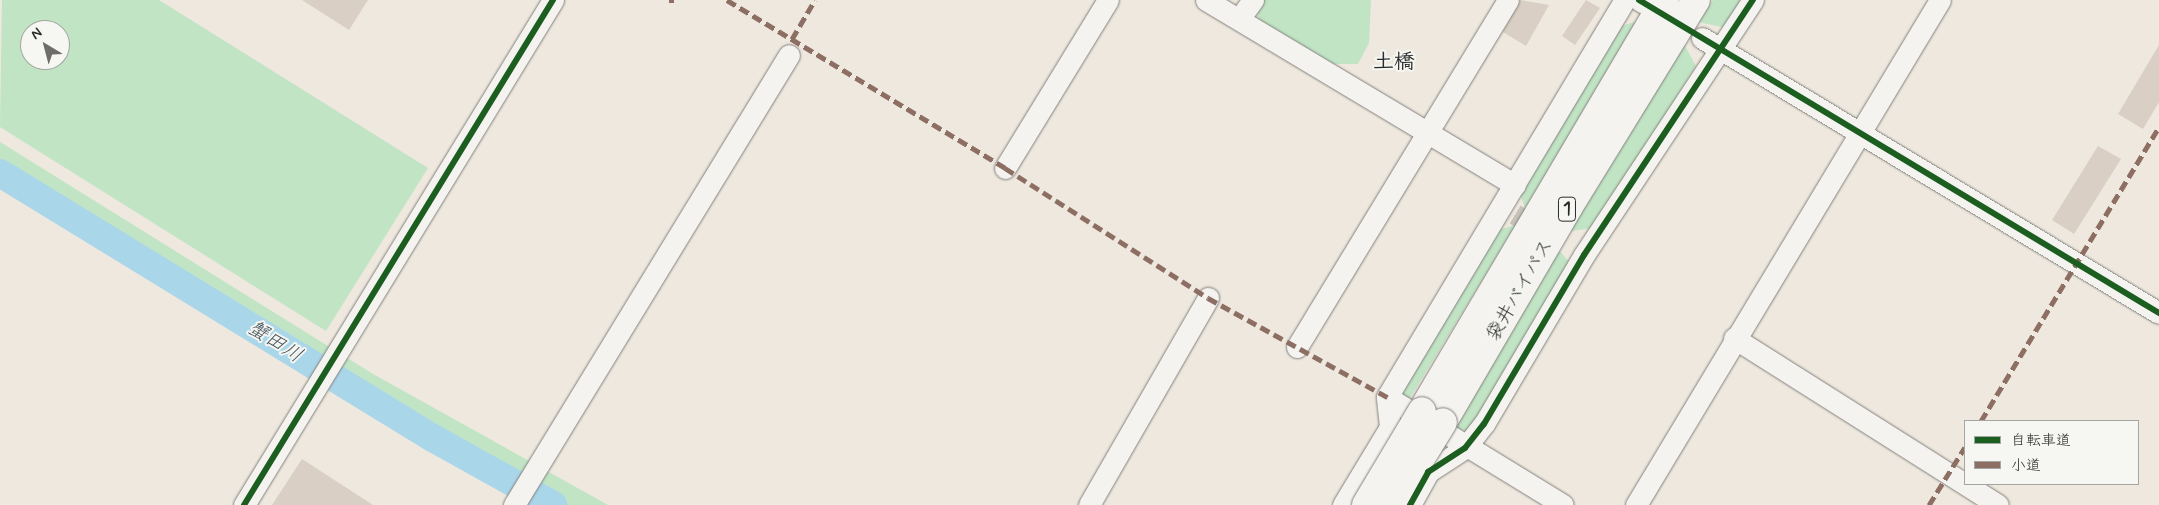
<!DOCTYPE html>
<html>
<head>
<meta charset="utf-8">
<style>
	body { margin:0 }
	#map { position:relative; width:2159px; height:505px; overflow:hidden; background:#eee8df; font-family:Mynerve,"Klee One",sans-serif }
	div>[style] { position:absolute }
	.green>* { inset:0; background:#c0e4c4 }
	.river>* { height:28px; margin:-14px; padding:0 14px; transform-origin:14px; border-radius:14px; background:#aad6ea }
	.building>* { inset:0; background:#d9cfc4 }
	.minor-tunnel>* { height:21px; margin-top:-10.5px; transform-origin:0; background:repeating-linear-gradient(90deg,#c7c2bb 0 21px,transparent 0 32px) }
	.roads { filter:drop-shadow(0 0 1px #83807c) drop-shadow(0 0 1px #83807c) }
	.minor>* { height:21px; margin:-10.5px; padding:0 10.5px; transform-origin:10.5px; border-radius:10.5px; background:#f4f3f0 }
	.highway>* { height:28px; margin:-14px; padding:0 14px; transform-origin:14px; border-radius:14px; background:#f4f3f0 }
	.bridges { filter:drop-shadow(0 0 1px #83807c) drop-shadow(0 0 1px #83807c) }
	.highway-bridge>* { height:28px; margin:-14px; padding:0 14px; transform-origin:14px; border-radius:14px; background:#f4f3f0 }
	.quiet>* { height:5px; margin-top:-2.5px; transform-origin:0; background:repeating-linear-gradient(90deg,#8d6e63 0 10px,transparent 0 15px) }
	.cycleway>* { height:6px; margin:-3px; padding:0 3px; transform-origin:3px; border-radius:3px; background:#1b5e20 }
	span { translate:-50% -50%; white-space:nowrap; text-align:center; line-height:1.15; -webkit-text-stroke:4px #f6f6f2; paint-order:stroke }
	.shield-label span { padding:1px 4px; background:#f6f6f2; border:1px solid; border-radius:4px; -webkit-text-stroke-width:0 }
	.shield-label { font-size:18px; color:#2b2b2b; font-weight:700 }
	.street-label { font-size:19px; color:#2b2b2b }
	.water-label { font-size:20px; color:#44545c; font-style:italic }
	.quarter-label { font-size:21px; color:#2b2b2b; font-weight:700 }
	.legend { position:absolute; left:1964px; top:420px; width:175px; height:65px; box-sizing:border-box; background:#f6f6f2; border:1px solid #a5a5a2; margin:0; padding:6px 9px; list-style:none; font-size:15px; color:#2b2b2b }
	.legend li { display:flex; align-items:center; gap:10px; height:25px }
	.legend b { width:25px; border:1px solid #a5a5a2 }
	.north { position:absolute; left:20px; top:20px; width:50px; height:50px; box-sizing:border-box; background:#f6f6f2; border:1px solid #a5a5a2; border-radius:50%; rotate:323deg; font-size:14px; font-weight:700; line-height:20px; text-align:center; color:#2b2b2b }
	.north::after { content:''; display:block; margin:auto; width:18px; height:22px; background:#6f6d6a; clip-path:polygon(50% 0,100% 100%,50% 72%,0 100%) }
</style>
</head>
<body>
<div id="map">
	<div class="green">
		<i style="clip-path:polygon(evenodd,2px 0,159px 0,428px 168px,326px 331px,0 127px,2px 0,30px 30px,60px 30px,60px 60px,30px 60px,30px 30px)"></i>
		<i style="clip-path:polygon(1253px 0,1371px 0,1369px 43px,1358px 64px,1329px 64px,1260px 23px)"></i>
		<i style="clip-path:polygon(1713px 0,1744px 0,1722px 27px,1698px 22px)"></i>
		<i style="clip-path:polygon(1640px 20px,1525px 208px,1518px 189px,1619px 27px)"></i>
		<i style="clip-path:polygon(1684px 44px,1696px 66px,1593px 228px,1565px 232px)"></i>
		<i style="clip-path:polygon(0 142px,373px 374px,608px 505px,530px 505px,0 186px)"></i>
		<i style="clip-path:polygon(1516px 225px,1405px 406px,1390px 392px,1494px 231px)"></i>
		<i style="clip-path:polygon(1557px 248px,1570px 263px,1469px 431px,1454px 428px)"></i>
	</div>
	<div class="river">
		<i style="left:0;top:173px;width:505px;rotate:31.49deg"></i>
		<i style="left:431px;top:437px;width:140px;rotate:29.1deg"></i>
	</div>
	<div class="building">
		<i style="clip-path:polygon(302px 0,368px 0,349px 30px)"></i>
		<i style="clip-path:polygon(1520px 0,1549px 5px,1526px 46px,1503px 32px)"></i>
		<i style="clip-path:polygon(1586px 0,1600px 8px,1575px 45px,1562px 36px)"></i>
		<i style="clip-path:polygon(2159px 45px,2159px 102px,2143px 129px,2118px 114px)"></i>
		<i style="clip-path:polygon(2098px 146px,2121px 159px,2074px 234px,2052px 220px)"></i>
		<i style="clip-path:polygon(302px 459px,373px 505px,272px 505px)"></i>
	</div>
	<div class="minor-tunnel">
		<i style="left:1515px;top:214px;width:63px;rotate:30.7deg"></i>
	</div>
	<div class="roads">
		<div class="minor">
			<i style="left:1206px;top:0;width:360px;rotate:30.9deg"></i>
			<i style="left:1639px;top:0;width:6px;rotate:31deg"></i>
			<i style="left:1239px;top:19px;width:24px;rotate:-54deg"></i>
			<i style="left:1702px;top:38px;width:533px;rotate:31.04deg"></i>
			<i style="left:1005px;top:168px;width:197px;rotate:-58.5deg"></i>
			<i style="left:1734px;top:338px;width:312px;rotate:32.3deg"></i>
			<i style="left:1297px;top:347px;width:406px;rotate:-58.7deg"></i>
			<i style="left:1387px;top:397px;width:206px;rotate:31.5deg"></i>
			<i style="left:244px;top:505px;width:592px;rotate:-58.54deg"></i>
			<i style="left:514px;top:505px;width:527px;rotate:-58.57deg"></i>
			<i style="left:1089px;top:505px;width:239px;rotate:-60.1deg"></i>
			<i style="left:1343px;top:505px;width:91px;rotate:-58.9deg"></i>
			<i style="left:1390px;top:427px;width:30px;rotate:-96deg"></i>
			<i style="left:1387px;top:397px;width:463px;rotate:-59.1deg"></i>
			<i style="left:1410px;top:505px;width:38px;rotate:-61deg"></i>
			<i style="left:1428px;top:472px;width:44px;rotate:-33deg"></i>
			<i style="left:1465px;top:448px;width:31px;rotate:-52deg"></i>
			<i style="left:1484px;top:424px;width:196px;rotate:-59.4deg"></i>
			<i style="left:1584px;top:255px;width:306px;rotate:-56.5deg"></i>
			<i style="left:1636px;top:505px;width:589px;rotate:-58.95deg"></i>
		</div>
		<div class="highway">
			<i style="left:1422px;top:411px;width:477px;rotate:-59.4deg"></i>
			<i style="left:1443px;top:422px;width:248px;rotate:-59.7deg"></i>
			<i style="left:1568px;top:208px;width:244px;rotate:-58.4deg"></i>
		</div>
	</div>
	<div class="bridges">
		<div class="highway-bridge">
			<i style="left:1366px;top:505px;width:109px;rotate:-59.2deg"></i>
			<i style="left:1392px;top:505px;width:97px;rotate:-58.4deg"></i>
		</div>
	</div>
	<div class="quiet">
		<i style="left:669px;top:0;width:5px"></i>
		<i style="left:727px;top:0;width:325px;rotate:31.1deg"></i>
		<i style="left:1005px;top:168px;width:241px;rotate:32.6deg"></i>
		<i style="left:1208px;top:298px;width:205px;rotate:28.9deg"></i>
		<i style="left:792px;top:39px;width:45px;rotate:-59.5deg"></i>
		<i style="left:1981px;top:421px;width:344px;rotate:-58.8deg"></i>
		<i style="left:1929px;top:505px;width:68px;rotate:-58.2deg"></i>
	</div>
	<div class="cycleway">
		<i style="left:1639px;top:0;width:607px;rotate:31.04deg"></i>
		<i style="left:244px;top:505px;width:592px;rotate:-58.54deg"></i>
		<i style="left:1410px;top:505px;width:38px;rotate:-61deg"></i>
		<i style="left:1428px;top:472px;width:44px;rotate:-33deg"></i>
		<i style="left:1465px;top:448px;width:31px;rotate:-52deg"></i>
		<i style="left:1484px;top:424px;width:196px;rotate:-59.4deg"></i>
		<i style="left:1584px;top:255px;width:306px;rotate:-56.5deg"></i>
	</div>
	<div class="shield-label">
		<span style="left:1567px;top:209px">1</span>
	</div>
	<div class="street-label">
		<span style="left:1520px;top:290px;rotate:-60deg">袋井バイパス</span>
	</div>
	<div class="water-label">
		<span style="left:275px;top:342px;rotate:32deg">蟹田川</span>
	</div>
	<div class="quarter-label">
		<span style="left:1394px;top:62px">土橋</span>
	</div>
	<ul class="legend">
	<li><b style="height:6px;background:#1b5e20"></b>自転車道</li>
	<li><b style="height:6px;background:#8d6e63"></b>小道</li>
	</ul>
	<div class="north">N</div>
</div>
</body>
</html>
